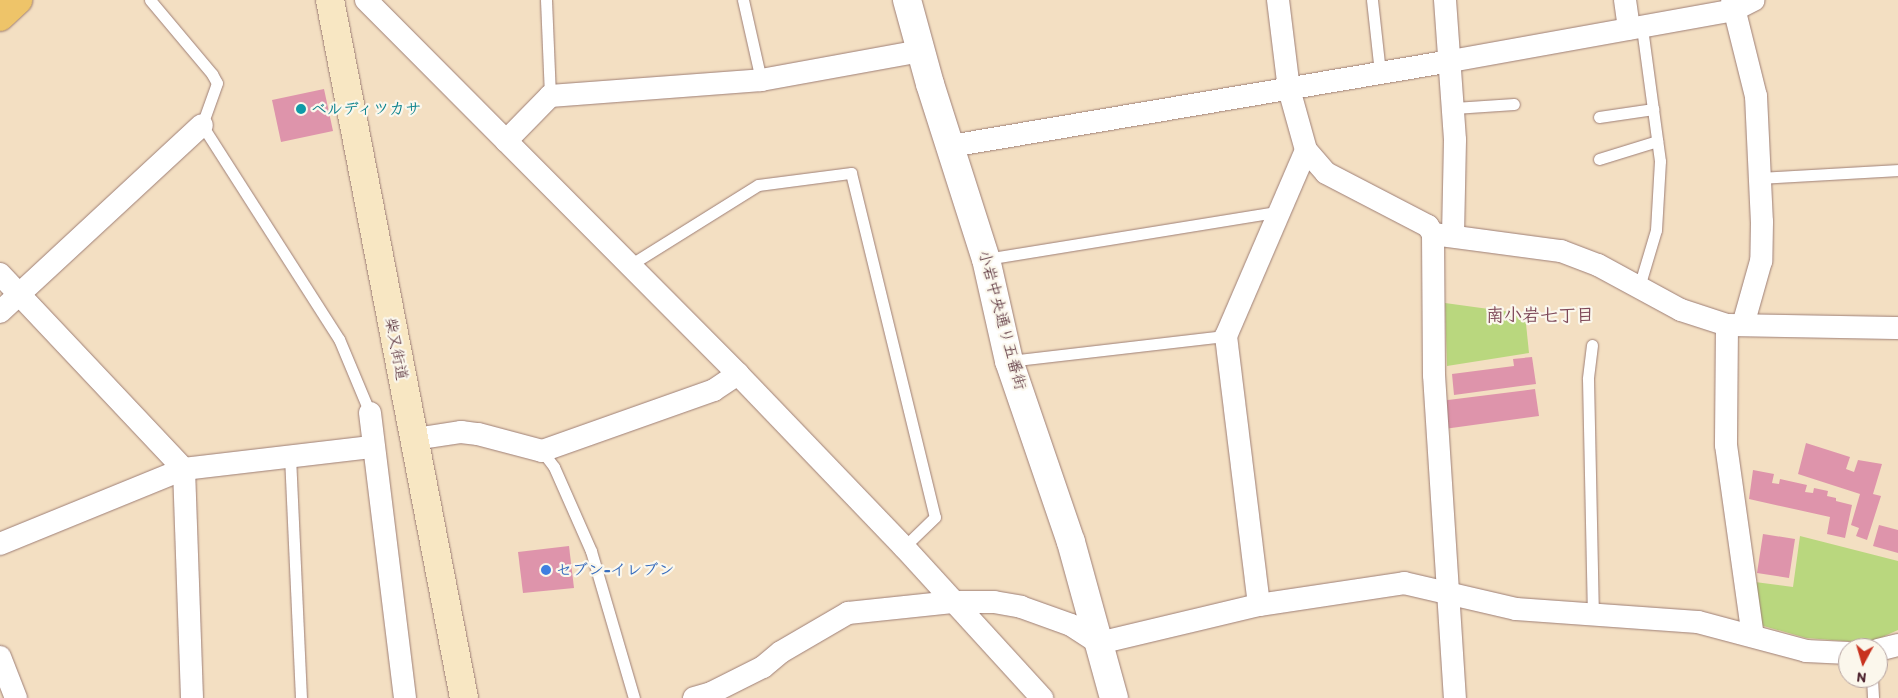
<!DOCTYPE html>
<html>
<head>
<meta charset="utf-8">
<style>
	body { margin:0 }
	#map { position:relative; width:1898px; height:698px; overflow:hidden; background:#f3dfc2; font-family:Itim,"Klee One",sans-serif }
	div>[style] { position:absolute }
	.green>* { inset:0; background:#b9d77e }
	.building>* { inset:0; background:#de94ab }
	.roads { filter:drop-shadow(0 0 1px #9e7f76) drop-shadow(0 0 1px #9e7f76) }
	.service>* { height:11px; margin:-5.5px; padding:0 5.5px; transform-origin:5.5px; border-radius:5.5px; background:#fff }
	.minor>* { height:22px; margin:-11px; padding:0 11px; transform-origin:11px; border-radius:11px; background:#fff }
	.tertiary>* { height:28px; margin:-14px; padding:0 14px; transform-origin:14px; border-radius:14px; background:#fff }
	.secondary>* { height:28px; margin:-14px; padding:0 14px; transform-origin:14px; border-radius:14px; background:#f8e7c3 }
	.trunk>* { height:28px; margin:-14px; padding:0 14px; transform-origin:14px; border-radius:14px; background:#eec469 }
	.dots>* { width:14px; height:14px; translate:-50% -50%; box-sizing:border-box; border:2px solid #fbf7ec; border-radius:50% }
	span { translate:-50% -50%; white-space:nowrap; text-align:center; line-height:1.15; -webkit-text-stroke:4.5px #fbf7ec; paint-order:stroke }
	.culture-label { font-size:16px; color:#0d838f; font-weight:700 }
	.left { translate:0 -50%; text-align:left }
	.street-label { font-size:16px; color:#4a1f2b }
	.shop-label { font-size:16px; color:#366cbe; font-weight:700 }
	.neighbourhood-label { font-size:18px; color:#7e4858; font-weight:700 }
	.north { position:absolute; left:1838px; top:638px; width:50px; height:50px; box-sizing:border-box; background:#fbf7ec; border:1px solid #b4a19f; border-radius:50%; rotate:186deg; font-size:14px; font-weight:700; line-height:20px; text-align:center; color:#4a1f2b }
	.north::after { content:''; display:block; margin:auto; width:18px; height:22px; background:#c8321e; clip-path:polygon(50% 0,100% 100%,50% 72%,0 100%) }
</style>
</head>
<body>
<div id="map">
	<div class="green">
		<i style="clip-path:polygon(1445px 303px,1525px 314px,1529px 353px,1447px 366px)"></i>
		<i style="clip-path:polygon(1800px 536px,1898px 561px,1898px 630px,1869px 643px,1806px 638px,1760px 625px,1755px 582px,1793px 587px)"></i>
	</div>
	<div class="building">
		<i style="clip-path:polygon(324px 89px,333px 131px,281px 142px,272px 100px)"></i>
		<i style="clip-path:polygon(1532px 357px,1536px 384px,1454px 395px,1452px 374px,1514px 366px,1513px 359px)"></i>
		<i style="clip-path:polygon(1535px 389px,1539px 416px,1444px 429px,1440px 401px)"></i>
		<i style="clip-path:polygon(1806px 443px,1850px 457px,1846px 469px,1854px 472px,1858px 460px,1882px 464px,1873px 494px,1881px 496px,1867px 540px,1856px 536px,1859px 528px,1851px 525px,1860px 494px,1798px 474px)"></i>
		<i style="clip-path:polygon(1753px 470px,1774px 474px,1772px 483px,1779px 484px,1780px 479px,1807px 485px,1805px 492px,1813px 493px,1814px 488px,1828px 491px,1827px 496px,1836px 498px,1836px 501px,1852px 505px,1845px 538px,1827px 534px,1830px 517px,1749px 499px)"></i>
		<i style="clip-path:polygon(1879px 525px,1898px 530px,1898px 553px,1873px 546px)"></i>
		<i style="clip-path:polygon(1763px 534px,1795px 539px,1789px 578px,1757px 573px)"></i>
		<i style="clip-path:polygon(569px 546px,574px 588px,523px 593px,518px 552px)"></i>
	</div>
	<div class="roads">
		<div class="service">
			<i style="left:150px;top:0;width:97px;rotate:50deg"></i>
			<i style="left:212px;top:74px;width:10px;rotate:61deg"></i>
			<i style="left:217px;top:83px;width:45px;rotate:109.7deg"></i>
			<i style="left:202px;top:125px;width:254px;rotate:57.4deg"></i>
			<i style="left:339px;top:339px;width:80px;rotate:67.3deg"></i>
			<i style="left:546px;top:0;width:96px;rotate:87.6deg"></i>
			<i style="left:743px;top:0;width:82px;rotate:77.3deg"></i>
			<i style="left:1372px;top:0;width:72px;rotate:83.7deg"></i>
			<i style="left:1454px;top:108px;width:60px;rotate:-3.8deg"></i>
			<i style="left:1599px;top:117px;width:55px;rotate:-8.4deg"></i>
			<i style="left:1599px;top:159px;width:61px;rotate:-17.2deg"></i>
			<i style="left:1760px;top:178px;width:138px;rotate:-3.3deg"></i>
			<i style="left:986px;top:259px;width:299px;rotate:-9.2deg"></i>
			<i style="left:630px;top:265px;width:151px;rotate:-32deg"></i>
			<i style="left:758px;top:185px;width:94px;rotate:-7.4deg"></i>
			<i style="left:851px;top:173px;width:354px;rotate:76.3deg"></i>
			<i style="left:935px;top:517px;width:43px;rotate:135.9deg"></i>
			<i style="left:1639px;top:287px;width:59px;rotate:-73.4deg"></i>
			<i style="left:1656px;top:230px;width:69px;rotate:-86.7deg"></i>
			<i style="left:1660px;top:161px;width:135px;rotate:-97.7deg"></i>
			<i style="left:1592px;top:345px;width:34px;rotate:97deg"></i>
			<i style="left:1588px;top:379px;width:237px;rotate:88.8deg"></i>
			<i style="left:1009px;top:361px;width:218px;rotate:-6.6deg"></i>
			<i style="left:542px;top:451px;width:20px;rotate:53deg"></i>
			<i style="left:554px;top:467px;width:92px;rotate:66.2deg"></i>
			<i style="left:591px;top:551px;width:153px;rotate:73.7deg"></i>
			<i style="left:290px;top:456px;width:242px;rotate:87.4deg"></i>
			<i style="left:1872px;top:678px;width:20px;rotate:87deg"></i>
		</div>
		<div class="minor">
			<i style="left:366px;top:0;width:528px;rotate:45.15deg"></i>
			<i style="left:738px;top:374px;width:240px;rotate:46.2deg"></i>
			<i style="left:904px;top:547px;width:205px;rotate:47.6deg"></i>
			<i style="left:1278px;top:0;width:90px;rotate:83deg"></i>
			<i style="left:1289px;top:89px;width:63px;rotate:74.4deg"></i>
			<i style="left:1306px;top:150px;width:30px;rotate:49deg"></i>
			<i style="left:1326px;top:173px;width:115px;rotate:27.5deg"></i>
			<i style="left:1428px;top:226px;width:9px;rotate:58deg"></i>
			<i style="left:1433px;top:234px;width:129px;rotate:7.6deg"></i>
			<i style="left:1561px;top:251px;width:40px;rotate:21deg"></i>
			<i style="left:1598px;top:265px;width:94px;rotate:28.5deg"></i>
			<i style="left:1681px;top:310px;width:48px;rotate:18.1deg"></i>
			<i style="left:1727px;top:325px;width:171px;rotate:1deg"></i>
			<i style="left:1445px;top:0;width:140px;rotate:85.9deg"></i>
			<i style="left:1455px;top:140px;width:96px;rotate:91.2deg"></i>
			<i style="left:1625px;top:0;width:29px;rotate:82deg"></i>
			<i style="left:1732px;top:0;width:99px;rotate:76deg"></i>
			<i style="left:1756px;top:96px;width:126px;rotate:87.3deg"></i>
			<i style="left:1762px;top:222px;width:39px;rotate:91deg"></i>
			<i style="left:1761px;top:261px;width:66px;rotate:105.7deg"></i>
			<i style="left:506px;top:141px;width:63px;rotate:-45.6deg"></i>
			<i style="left:550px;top:96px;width:212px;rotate:-4.3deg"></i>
			<i style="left:761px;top:80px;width:163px;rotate:-10.3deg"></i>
			<i style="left:951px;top:146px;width:507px;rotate:-9.65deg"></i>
			<i style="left:1451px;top:61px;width:288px;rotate:-10.2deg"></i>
			<i style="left:1734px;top:10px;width:22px;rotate:-27deg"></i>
			<i style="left:1433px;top:234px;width:141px;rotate:89.6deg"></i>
			<i style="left:1434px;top:375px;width:324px;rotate:86.3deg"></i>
			<i style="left:0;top:274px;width:268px;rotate:46.7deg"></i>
			<i style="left:184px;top:469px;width:229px;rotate:88deg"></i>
			<i style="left:0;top:312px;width:275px;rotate:-42.8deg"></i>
			<i style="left:1727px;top:325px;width:120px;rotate:90.5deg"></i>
			<i style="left:1726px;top:445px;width:193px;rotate:82deg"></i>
			<i style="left:370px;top:413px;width:287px;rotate:83deg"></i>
			<i style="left:415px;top:439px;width:47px;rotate:-8.7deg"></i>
			<i style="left:461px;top:432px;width:17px;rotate:7deg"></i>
			<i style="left:478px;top:434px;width:66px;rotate:14.9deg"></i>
			<i style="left:542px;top:451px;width:182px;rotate:-19.5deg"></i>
			<i style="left:714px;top:390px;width:29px;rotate:-34deg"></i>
			<i style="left:0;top:544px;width:199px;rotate:-22.2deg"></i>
			<i style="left:184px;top:469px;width:188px;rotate:-6.7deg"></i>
			<i style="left:1259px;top:605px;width:271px;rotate:-97deg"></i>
			<i style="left:1226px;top:336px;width:202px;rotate:-66.7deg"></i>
			<i style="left:1878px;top:650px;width:21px;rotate:-14deg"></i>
			<i style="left:0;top:657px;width:44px;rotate:68.7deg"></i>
			<i style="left:694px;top:698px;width:18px;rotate:-16deg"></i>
			<i style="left:711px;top:693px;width:58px;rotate:-26.6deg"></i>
			<i style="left:763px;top:667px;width:23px;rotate:-40deg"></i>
			<i style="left:781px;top:652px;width:78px;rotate:-30.2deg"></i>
			<i style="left:848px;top:613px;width:105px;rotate:-6deg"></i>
			<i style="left:952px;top:602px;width:42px"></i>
			<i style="left:994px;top:602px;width:27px;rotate:10deg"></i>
			<i style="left:1021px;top:607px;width:53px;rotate:19.8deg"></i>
			<i style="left:1071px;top:625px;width:33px;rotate:33deg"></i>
			<i style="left:1099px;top:643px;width:164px;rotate:-13.4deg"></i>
			<i style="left:1259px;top:605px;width:147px;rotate:-8.6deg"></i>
			<i style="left:1404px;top:583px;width:115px;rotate:13.1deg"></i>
			<i style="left:1516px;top:609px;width:182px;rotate:4.1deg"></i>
			<i style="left:1698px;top:622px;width:112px;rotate:15deg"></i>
			<i style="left:1806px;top:651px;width:42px;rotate:2.7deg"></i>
		</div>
		<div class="tertiary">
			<i style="left:907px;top:0;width:87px;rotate:74.7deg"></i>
			<i style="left:930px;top:84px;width:184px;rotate:72.3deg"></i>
			<i style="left:986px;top:259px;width:105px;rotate:77.3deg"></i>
			<i style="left:1009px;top:361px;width:191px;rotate:71.1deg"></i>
			<i style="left:1071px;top:542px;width:162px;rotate:74.6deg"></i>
		</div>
		<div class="secondary">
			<i style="left:330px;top:0;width:711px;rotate:79.13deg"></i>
		</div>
		<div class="trunk">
			<i style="left:0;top:17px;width:25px;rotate:-43deg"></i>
		</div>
	</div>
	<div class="dots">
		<i style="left:301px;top:109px;background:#0f9aa8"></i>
		<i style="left:546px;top:570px;background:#3f7fe0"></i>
	</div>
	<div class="culture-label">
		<span class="left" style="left:311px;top:109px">ベルディツカサ</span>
	</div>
	<div class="street-label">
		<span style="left:1002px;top:320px;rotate:75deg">小岩中央通り五番街</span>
		<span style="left:396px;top:349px;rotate:79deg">柴又街道</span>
	</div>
	<div class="shop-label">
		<span class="left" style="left:556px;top:570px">セブン-イレブン</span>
	</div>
	<div class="neighbourhood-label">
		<span style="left:1540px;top:315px">南小岩七丁目</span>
	</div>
	<div class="north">N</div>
</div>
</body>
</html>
